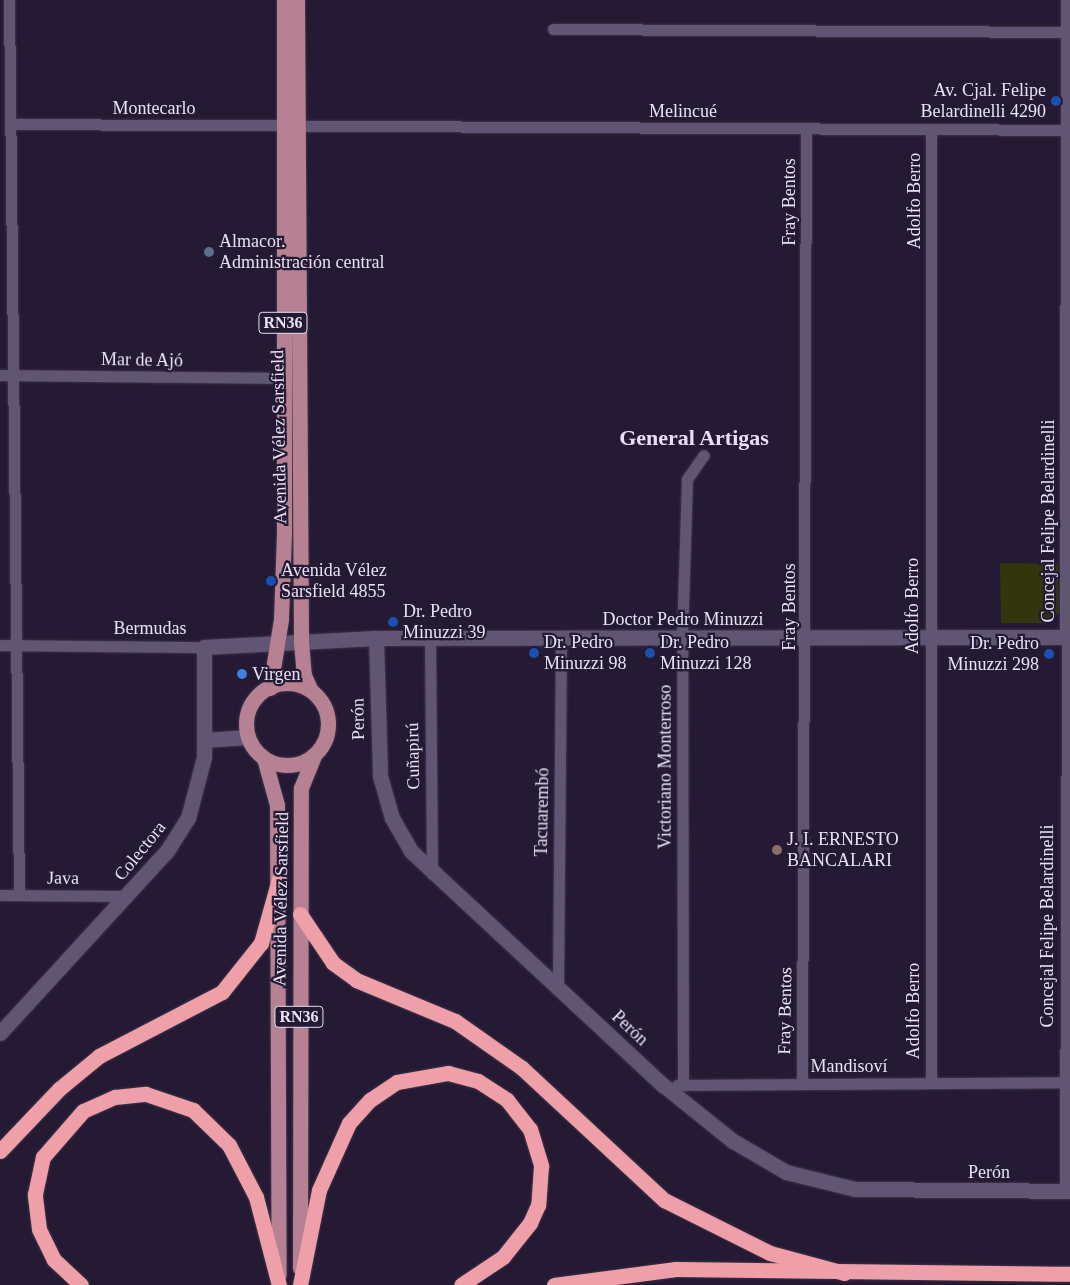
<!DOCTYPE html>
<html>
<head>
<meta charset="utf-8">
<style>
	body { margin:0 }
	#map { position:relative; width:1070px; height:1285px; overflow:hidden; background:#251a34; font-family:"Times New Roman",serif }
	div>[style] { position:absolute }
	.green>* { inset:0; background:#33350c }
	.roads { filter:drop-shadow(0 0 1px #3e354b) drop-shadow(0 0 1px #3e354b) }
	.street>* { height:11px; margin:-5.5px; padding:0 5.5px; transform-origin:5.5px; border-radius:5.5px; background:#605573 }
	.secondary>* { height:15px; margin:-7.5px; padding:0 7.5px; transform-origin:7.5px; border-radius:7.5px; background:#605573 }
	.primary>* { height:15px; margin:-7.5px; padding:0 7.5px; transform-origin:7.5px; border-radius:7.5px; background:#b68192 }
	.primary>.ring { margin:-7.5px; padding:0; box-sizing:content-box; background:none; border:15px solid #b68192; border-radius:50% }
	.highway>* { height:15px; margin:-7.5px; padding:0 7.5px; transform-origin:7.5px; border-radius:7.5px; background:#ef9fa7 }
	.dots>* { width:14px; height:14px; translate:-50% -50%; box-sizing:border-box; border:2px solid #251a34; border-radius:50% }
	span { translate:-50% -50%; white-space:nowrap; text-align:center; line-height:1.15; -webkit-text-stroke:4.5px #251a34; paint-order:stroke }
	.shield-label span { padding:1px 4px; background:#251a34; border:1px solid; border-radius:4px; -webkit-text-stroke-width:0 }
	.shield-label { font-size:16px; color:#e8e2f4; font-weight:700 }
	.poi-label { font-size:18px; color:#e8e2f4 }
	.right { translate:-100% -50%; text-align:right }
	.left { translate:0 -50%; text-align:left }
	.street-label { font-size:18px; color:#e8e2f4 }
	.district-label { font-size:22px; color:#e8defb; font-weight:700 }
</style>
</head>
<body>
<div id="map">
	<div class="green">
		<i style="clip-path:polygon(1000px 563px,1058px 564px,1059px 612px,1050px 623px,1001px 623px)"></i>
	</div>
	<div class="roads">
		<div class="street">
			<i style="left:9px;top:0;width:895px;rotate:89.36deg"></i>
			<i style="left:553px;top:29px;width:515px;rotate:0.33deg"></i>
			<i style="left:11px;top:124px;width:1059px;rotate:0.32deg"></i>
			<i style="left:0;top:375px;width:283px;rotate:0.6deg"></i>
			<i style="left:430px;top:638px;width:236px;rotate:89.5deg"></i>
			<i style="left:0;top:645px;width:204px;rotate:0.6deg"></i>
			<i style="left:0;top:895px;width:126px;rotate:0.5deg"></i>
			<i style="left:558px;top:986px;width:348px;rotate:-89.5deg"></i>
			<i style="left:931px;top:1083px;width:953px;rotate:-90deg"></i>
			<i style="left:802px;top:1084px;width:955px;rotate:-89.76deg"></i>
			<i style="left:677px;top:1085px;width:389px;rotate:-0.4deg"></i>
			<i style="left:683px;top:1085px;width:447px;rotate:-90.1deg"></i>
			<i style="left:682px;top:638px;width:159px;rotate:-88.2deg"></i>
			<i style="left:687px;top:479px;width:29px;rotate:-55deg"></i>
			<i style="left:1065px;top:1191px;width:554px;rotate:-89.79deg"></i>
		</div>
		<div class="secondary">
			<i style="left:376px;top:638px;width:138px;rotate:88.3deg"></i>
			<i style="left:380px;top:776px;width:44px;rotate:74.1deg"></i>
			<i style="left:392px;top:818px;width:39px;rotate:60deg"></i>
			<i style="left:412px;top:852px;width:342px;rotate:42.9deg"></i>
			<i style="left:663px;top:1085px;width:90px;rotate:38.7deg"></i>
			<i style="left:733px;top:1141px;width:61px;rotate:30.3deg"></i>
			<i style="left:786px;top:1172px;width:71px;rotate:13.8deg"></i>
			<i style="left:855px;top:1189px;width:215px;rotate:0.5deg"></i>
			<i style="left:204px;top:740px;width:44px;rotate:-3.9deg"></i>
			<i style="left:0;top:1033px;width:247px;rotate:-47.5deg"></i>
			<i style="left:167px;top:851px;width:39px;rotate:-58deg"></i>
			<i style="left:188px;top:818px;width:63px;rotate:-75.3deg"></i>
			<i style="left:204px;top:757px;width:110px;rotate:-90deg"></i>
			<i style="left:204px;top:647px;width:172px;rotate:-3deg"></i>
			<i style="left:376px;top:638px;width:691px;rotate:-0.08deg"></i>
			<i style="left:1067px;top:637px;width:637px;rotate:-89.91deg"></i>
		</div>
		<div class="primary">
			<i style="left:297px;top:0;width:642px;rotate:89.64deg"></i>
			<i style="left:301px;top:642px;width:33px;rotate:85deg"></i>
			<i style="left:304px;top:675px;width:17px;rotate:66deg"></i>
			<i class="ring" style="left:246px;top:683px;width:67px;height:67px"></i>
			<i style="left:270px;top:688px;width:70px;rotate:-80.9deg"></i>
			<i style="left:281px;top:619px;width:88px;rotate:-88deg"></i>
			<i style="left:284px;top:531px;width:531px;rotate:-90deg"></i>
			<i style="left:264px;top:758px;width:49px;rotate:74.5deg"></i>
			<i style="left:277px;top:805px;width:470px;rotate:89.8deg"></i>
			<i style="left:300px;top:1268px;width:480px;rotate:-89.9deg"></i>
			<i style="left:301px;top:788px;width:35px;rotate:-68deg"></i>
		</div>
		<div class="highway">
			<i style="left:300px;top:914px;width:59px;rotate:56deg"></i>
			<i style="left:333px;top:963px;width:29px;rotate:36deg"></i>
			<i style="left:356px;top:980px;width:107px;rotate:22.5deg"></i>
			<i style="left:455px;top:1021px;width:82px;rotate:35deg"></i>
			<i style="left:522px;top:1068px;width:194px;rotate:42.9deg"></i>
			<i style="left:664px;top:1200px;width:119px;rotate:26.6deg"></i>
			<i style="left:770px;top:1253px;width:77px;rotate:15.1deg"></i>
			<i style="left:0;top:1151px;width:86px;rotate:-46.4deg"></i>
			<i style="left:59px;top:1089px;width:52px;rotate:-39.5deg"></i>
			<i style="left:99px;top:1056px;width:139px;rotate:-27.5deg"></i>
			<i style="left:222px;top:992px;width:63px;rotate:-51.5deg"></i>
			<i style="left:261px;top:943px;width:66px;rotate:-74.3deg"></i>
			<i style="left:81px;top:1285px;width:37px;rotate:-137deg"></i>
			<i style="left:54px;top:1260px;width:34px;rotate:-116deg"></i>
			<i style="left:39px;top:1229px;width:35px;rotate:-97deg"></i>
			<i style="left:35px;top:1194px;width:38px;rotate:-78deg"></i>
			<i style="left:43px;top:1157px;width:61px;rotate:-49deg"></i>
			<i style="left:83px;top:1111px;width:35px;rotate:-24deg"></i>
			<i style="left:115px;top:1097px;width:31px;rotate:-6deg"></i>
			<i style="left:146px;top:1094px;width:50px;rotate:18.8deg"></i>
			<i style="left:193px;top:1110px;width:50px;rotate:44.2deg"></i>
			<i style="left:229px;top:1145px;width:59px;rotate:62.6deg"></i>
			<i style="left:256px;top:1197px;width:91px;rotate:75.4deg"></i>
			<i style="left:300px;top:1285px;width:97px;rotate:-78.7deg"></i>
			<i style="left:319px;top:1190px;width:73px;rotate:-65.9deg"></i>
			<i style="left:349px;top:1123px;width:31px;rotate:-48deg"></i>
			<i style="left:370px;top:1100px;width:32px;rotate:-34deg"></i>
			<i style="left:397px;top:1082px;width:52px;rotate:-10deg"></i>
			<i style="left:448px;top:1073px;width:31px;rotate:15deg"></i>
			<i style="left:478px;top:1081px;width:35px;rotate:33deg"></i>
			<i style="left:507px;top:1100px;width:37px;rotate:52deg"></i>
			<i style="left:530px;top:1129px;width:39px;rotate:73deg"></i>
			<i style="left:541px;top:1166px;width:39px;rotate:94deg"></i>
			<i style="left:538px;top:1205px;width:20px;rotate:114deg"></i>
			<i style="left:530px;top:1223px;width:43px;rotate:128.5deg"></i>
			<i style="left:503px;top:1257px;width:50px;rotate:146.3deg"></i>
			<i style="left:554px;top:1285px;width:123px;rotate:-7.5deg"></i>
			<i style="left:676px;top:1269px;width:394px;rotate:0.7deg"></i>
		</div>
	</div>
	<div class="dots">
		<i style="left:1056px;top:101px;background:#1a4fb4"></i>
		<i style="left:209px;top:252px;background:#5c6f8a"></i>
		<i style="left:271px;top:581px;background:#1a4fb4"></i>
		<i style="left:393px;top:622px;background:#1a4fb4"></i>
		<i style="left:534px;top:653px;background:#1a4fb4"></i>
		<i style="left:650px;top:653px;background:#1a4fb4"></i>
		<i style="left:1049px;top:654px;background:#1a4fb4"></i>
		<i style="left:242px;top:674px;background:#3f7fe0"></i>
		<i style="left:777px;top:850px;background:#8d6e63"></i>
	</div>
	<div class="shield-label">
		<span style="left:283px;top:323px">RN36</span>
		<span style="left:299px;top:1017px">RN36</span>
	</div>
	<div class="poi-label">
		<span class="right" style="left:1046px;top:101px">Av. Cjal. Felipe<br>Belardinelli 4290</span>
		<span class="left" style="left:219px;top:252px">Almacor.<br>Administración central</span>
		<span class="left" style="left:281px;top:581px">Avenida Vélez<br>Sarsfield 4855</span>
		<span class="left" style="left:403px;top:622px">Dr. Pedro<br>Minuzzi 39</span>
		<span class="left" style="left:544px;top:653px">Dr. Pedro<br>Minuzzi 98</span>
		<span class="left" style="left:660px;top:653px">Dr. Pedro<br>Minuzzi 128</span>
		<span class="right" style="left:1039px;top:654px">Dr. Pedro<br>Minuzzi 298</span>
		<span class="left" style="left:252px;top:674px">Virgen</span>
		<span class="left" style="left:787px;top:850px">J. I. ERNESTO<br>BANCALARI</span>
	</div>
	<div class="street-label">
		<span style="left:154px;top:108px">Montecarlo</span>
		<span style="left:683px;top:111px">Melincué</span>
		<span style="left:914px;top:201px;rotate:-90deg">Adolfo Berro</span>
		<span style="left:789px;top:202px;rotate:-90deg">Fray Bentos</span>
		<span style="left:142px;top:360px;rotate:1deg">Mar de Ajó</span>
		<span style="left:279px;top:437px;rotate:-91deg">Avenida Vélez Sarsfield</span>
		<span style="left:1048px;top:521px;rotate:-90deg">Concejal Felipe Belardinelli</span>
		<span style="left:912px;top:606px;rotate:-90deg">Adolfo Berro</span>
		<span style="left:789px;top:607px;rotate:-90deg">Fray Bentos</span>
		<span style="left:683px;top:619px">Doctor Pedro Minuzzi</span>
		<span style="left:150px;top:628px">Bermudas</span>
		<span style="left:358px;top:719px;rotate:-91deg">Perón</span>
		<span style="left:413px;top:756px;rotate:-91deg">Cuñapirú</span>
		<span style="left:665px;top:767px;rotate:-90deg">Victoriano Monterroso</span>
		<span style="left:542px;top:812px;rotate:-89deg">Tacuarembó</span>
		<span style="left:140px;top:851px;rotate:-51deg">Colectora</span>
		<span style="left:63px;top:878px;rotate:1deg">Java</span>
		<span style="left:281px;top:899px;rotate:-89deg">Avenida Vélez Sarsfield</span>
		<span style="left:1047px;top:926px;rotate:-90deg">Concejal Felipe Belardinelli</span>
		<span style="left:785px;top:1011px;rotate:-89deg">Fray Bentos</span>
		<span style="left:913px;top:1011px;rotate:-90deg">Adolfo Berro</span>
		<span style="left:630px;top:1028px;rotate:43deg">Perón</span>
		<span style="left:849px;top:1066px">Mandisoví</span>
		<span style="left:989px;top:1172px">Perón</span>
	</div>
	<div class="district-label">
		<span style="left:694px;top:438px">General Artigas</span>
	</div>
</div>
</body>
</html>
